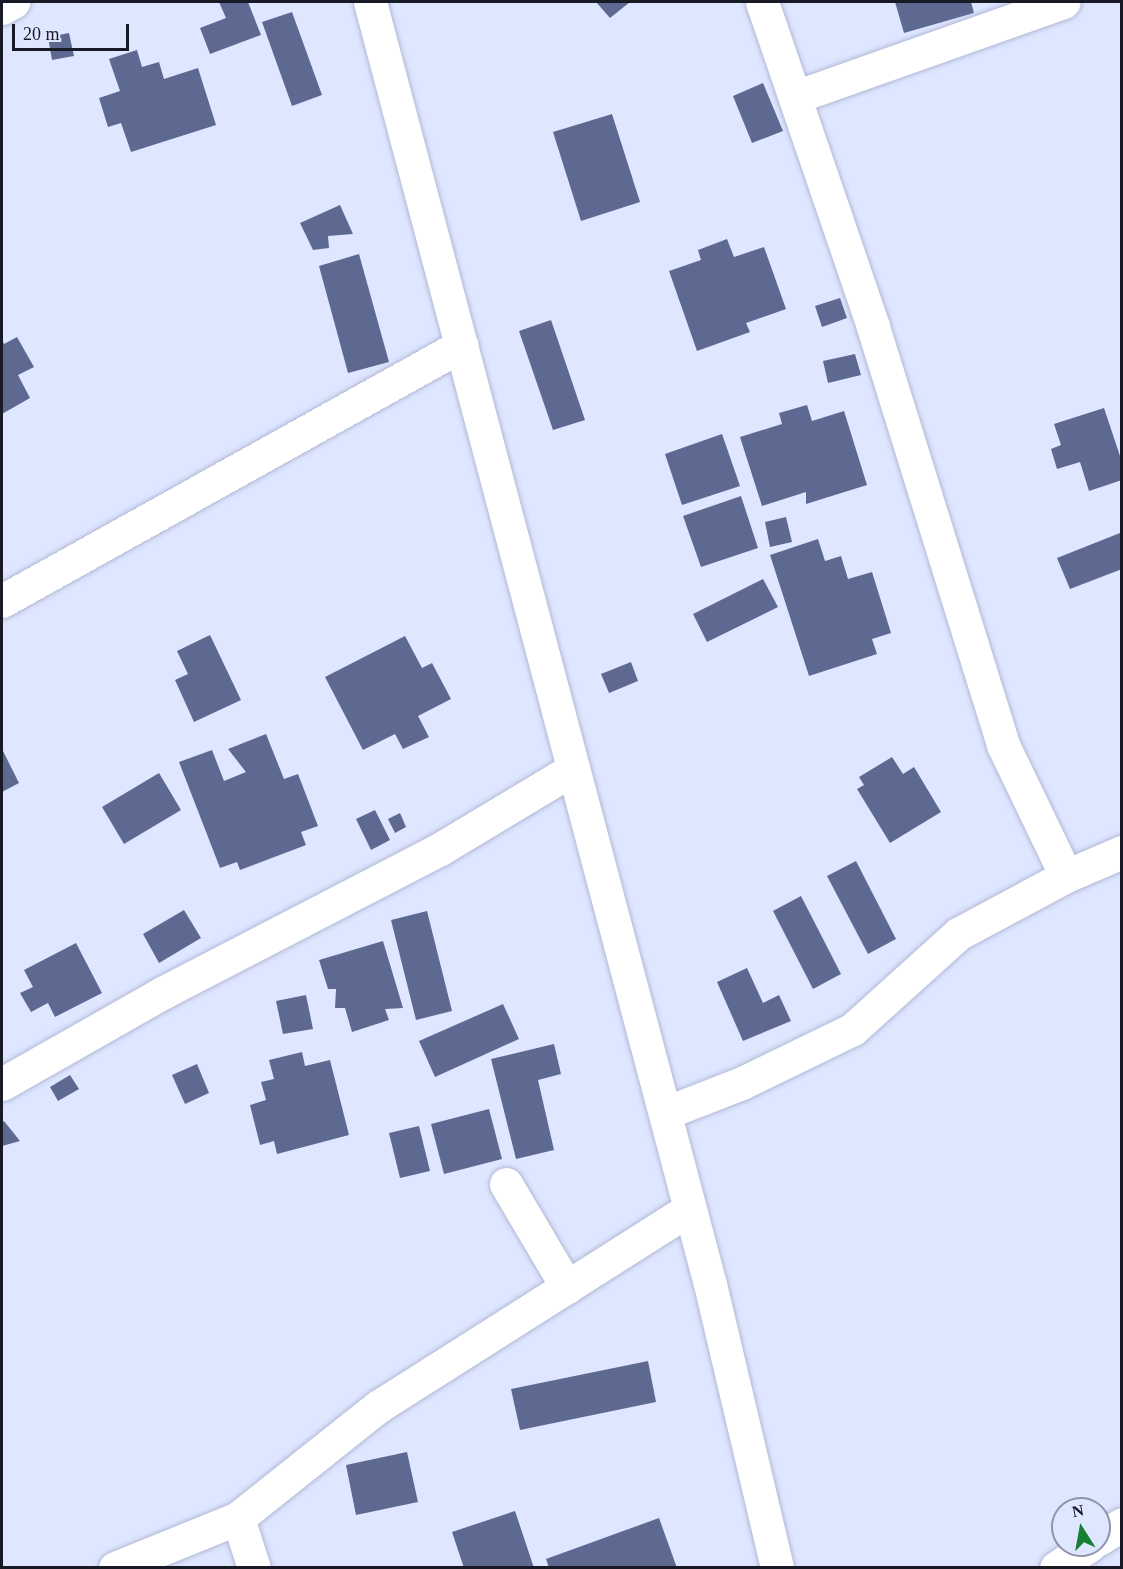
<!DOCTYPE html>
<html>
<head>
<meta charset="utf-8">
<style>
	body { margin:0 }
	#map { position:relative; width:1123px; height:1569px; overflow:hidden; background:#dfe6ff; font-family:"Times New Roman",serif }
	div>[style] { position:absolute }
	.building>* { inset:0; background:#5e6992 }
	.roads { filter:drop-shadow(0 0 2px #b0b9d6) drop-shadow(0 0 2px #b0b9d6) }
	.minor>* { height:33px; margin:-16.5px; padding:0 16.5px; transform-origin:16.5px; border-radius:16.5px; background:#fff }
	span { translate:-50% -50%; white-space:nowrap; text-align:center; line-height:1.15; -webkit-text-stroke:5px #dfe6ff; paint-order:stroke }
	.frame { position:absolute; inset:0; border:3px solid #181b26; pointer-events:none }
	.north { position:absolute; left:1051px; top:1497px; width:60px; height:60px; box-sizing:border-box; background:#dfe6ff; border:2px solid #8f95a8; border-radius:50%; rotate:349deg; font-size:16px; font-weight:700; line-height:24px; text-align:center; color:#181b26 }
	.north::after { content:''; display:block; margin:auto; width:21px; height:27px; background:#157f34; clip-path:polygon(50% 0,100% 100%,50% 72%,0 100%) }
	.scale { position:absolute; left:12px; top:24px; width:117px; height:27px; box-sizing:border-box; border:3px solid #181b26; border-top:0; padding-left:8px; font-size:18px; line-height:21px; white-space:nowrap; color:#181b26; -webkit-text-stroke:4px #dfe6ff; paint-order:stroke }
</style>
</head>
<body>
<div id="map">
	<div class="building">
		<i style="clip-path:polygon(219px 2px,248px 2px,261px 35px,210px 54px,200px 28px,226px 18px)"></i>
		<i style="clip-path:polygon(596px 2px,630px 2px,610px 18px)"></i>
		<i style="clip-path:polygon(895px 2px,971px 2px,974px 13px,904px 33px)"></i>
		<i style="clip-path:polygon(292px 12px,322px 95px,292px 106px,262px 22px)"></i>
		<i style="clip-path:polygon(69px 33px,74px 56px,52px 60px,48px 37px)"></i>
		<i style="clip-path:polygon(137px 50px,142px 67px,159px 62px,164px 79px,198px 68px,216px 125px,131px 152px,121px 123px,108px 127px,99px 98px,120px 91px,109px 59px)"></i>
		<i style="clip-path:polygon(763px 83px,783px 131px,752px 143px,733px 96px)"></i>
		<i style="clip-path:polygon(612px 114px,640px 202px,581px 221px,553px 132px)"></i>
		<i style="clip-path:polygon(340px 205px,353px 234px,328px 236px,329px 248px,313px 250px,300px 223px)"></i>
		<i style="clip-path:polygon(727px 239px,734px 257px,764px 247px,786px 309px,746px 323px,750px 332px,697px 351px,669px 271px,701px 260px,698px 250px)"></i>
		<i style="clip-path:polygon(359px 254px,389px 362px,348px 373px,319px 266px)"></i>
		<i style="clip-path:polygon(840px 298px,847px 318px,822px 327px,815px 306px)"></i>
		<i style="clip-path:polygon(551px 320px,585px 420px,553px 430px,519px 331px)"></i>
		<i style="clip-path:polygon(17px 337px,34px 367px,18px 375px,30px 398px,2px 414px,2px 339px,4px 344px)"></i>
		<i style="clip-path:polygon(855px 354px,861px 375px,828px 383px,823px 361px)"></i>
		<i style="clip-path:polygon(807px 405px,812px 421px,844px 411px,867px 485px,806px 504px,806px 492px,762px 506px,740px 437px,782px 424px,779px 413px)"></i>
		<i style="clip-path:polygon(1104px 408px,1122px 462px,1122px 480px,1089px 491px,1080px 462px,1057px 469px,1051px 449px,1061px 445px,1054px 424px)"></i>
		<i style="clip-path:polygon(722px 434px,740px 486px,682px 505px,665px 454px)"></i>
		<i style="clip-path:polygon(741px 496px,758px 548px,701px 567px,683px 516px)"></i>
		<i style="clip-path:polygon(786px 517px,792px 542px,770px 547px,765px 522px)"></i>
		<i style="clip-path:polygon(1120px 533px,1122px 569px,1070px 589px,1057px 558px)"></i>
		<i style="clip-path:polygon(818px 539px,825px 561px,841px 556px,848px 579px,872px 572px,891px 633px,872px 639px,877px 654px,809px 676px,770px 555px)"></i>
		<i style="clip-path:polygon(763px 579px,778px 607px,707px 642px,693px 614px)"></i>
		<i style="clip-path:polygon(210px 635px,241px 700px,194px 722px,175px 680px,188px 674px,177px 651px)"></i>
		<i style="clip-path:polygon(405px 636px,422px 668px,432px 663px,451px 699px,418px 716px,429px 737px,403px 749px,395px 734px,363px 750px,325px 677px)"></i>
		<i style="clip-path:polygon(631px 662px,638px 681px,609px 693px,601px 674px)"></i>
		<i style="clip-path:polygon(266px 734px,284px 779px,298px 774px,318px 826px,301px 832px,306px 845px,240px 870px,237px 862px,220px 868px,179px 762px,212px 750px,224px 781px,246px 772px,228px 749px)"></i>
		<i style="clip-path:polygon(2px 749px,19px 783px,2px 792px)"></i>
		<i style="clip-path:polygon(892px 757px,903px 774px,914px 767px,941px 812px,890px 843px,857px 789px,864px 785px,859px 777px)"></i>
		<i style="clip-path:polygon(159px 773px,181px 810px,124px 844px,102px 807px)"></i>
		<i style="clip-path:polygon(375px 810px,390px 840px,371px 850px,356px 819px)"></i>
		<i style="clip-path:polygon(400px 813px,406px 827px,395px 833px,388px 819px)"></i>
		<i style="clip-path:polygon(856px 861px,896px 939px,868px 954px,827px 876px)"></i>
		<i style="clip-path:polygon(801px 896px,841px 974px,813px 989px,773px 911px)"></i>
		<i style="clip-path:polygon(184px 910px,201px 938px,159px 963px,143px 934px)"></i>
		<i style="clip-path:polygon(427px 911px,452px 1011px,416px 1020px,391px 920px)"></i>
		<i style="clip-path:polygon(383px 941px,403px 1008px,385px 1009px,389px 1020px,352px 1032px,345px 1008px,335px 1008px,336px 989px,328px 989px,319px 960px)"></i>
		<i style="clip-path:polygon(76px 943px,102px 993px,55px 1017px,48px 1003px,31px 1012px,20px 993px,33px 987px,24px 970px)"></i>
		<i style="clip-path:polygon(747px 968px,763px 1003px,779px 995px,791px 1021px,743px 1041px,717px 982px)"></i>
		<i style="clip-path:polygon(306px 995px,313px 1029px,283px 1034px,276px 1001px)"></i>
		<i style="clip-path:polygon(503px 1004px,519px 1039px,435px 1077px,419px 1041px)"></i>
		<i style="clip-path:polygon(554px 1044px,561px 1074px,538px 1080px,554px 1150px,516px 1159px,491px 1059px)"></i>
		<i style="clip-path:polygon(302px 1052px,305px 1066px,330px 1060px,349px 1135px,277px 1154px,274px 1141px,260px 1145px,250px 1105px,266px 1100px,261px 1082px,274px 1079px,269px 1060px)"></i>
		<i style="clip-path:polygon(197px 1064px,209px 1093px,185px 1104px,172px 1075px)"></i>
		<i style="clip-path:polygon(70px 1075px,79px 1089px,58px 1101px,50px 1087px)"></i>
		<i style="clip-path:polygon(489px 1109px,502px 1159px,444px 1174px,431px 1124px)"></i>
		<i style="clip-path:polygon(4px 1121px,20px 1141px,2px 1146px,2px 1123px)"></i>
		<i style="clip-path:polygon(419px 1126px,430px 1171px,400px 1178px,389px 1133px)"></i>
		<i style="clip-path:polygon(648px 1361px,656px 1402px,520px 1430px,511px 1389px)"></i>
		<i style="clip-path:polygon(407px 1452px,418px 1502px,356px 1515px,346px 1465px)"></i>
		<i style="clip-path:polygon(515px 1511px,534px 1568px,464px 1568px,452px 1532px)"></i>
		<i style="clip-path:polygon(659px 1518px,677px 1568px,549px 1568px,546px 1559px)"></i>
	</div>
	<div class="roads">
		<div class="minor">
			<i style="left:370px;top:2px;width:1326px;rotate:75.15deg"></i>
			<i style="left:710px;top:1284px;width:292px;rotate:76.7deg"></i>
			<i style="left:762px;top:2px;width:343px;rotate:71.1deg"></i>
			<i style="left:873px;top:327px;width:438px;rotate:72.7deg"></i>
			<i style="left:1003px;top:745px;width:145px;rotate:64.3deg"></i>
			<i style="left:2px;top:8px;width:13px;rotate:-29deg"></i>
			<i style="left:795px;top:97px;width:285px;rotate:-19.5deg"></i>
			<i style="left:2px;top:601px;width:526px;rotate:-29.1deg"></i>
			<i style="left:2px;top:1084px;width:186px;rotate:-29.6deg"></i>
			<i style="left:164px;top:992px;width:311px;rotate:-27.4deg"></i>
			<i style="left:440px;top:849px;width:155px;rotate:-31deg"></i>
			<i style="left:665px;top:1113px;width:83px;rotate:-21.3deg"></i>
			<i style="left:742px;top:1083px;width:123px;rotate:-25.9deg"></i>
			<i style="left:853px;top:1029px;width:142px;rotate:-42.1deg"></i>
			<i style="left:958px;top:934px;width:123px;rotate:-28.2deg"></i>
			<i style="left:1066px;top:876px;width:61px;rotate:-23.2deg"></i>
			<i style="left:506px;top:1184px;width:120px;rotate:59.4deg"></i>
			<i style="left:238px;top:1518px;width:180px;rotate:-38.5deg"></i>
			<i style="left:379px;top:1406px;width:368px;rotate:-32.4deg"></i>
			<i style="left:1099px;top:1539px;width:27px;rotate:-33deg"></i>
			<i style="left:115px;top:1568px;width:133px;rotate:-22.1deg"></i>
			<i style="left:238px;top:1518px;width:52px;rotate:72.3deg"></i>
			<i style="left:1056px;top:1568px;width:41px;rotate:-34.1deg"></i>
		</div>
	</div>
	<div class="frame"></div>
	<div class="north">N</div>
	<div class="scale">20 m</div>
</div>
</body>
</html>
